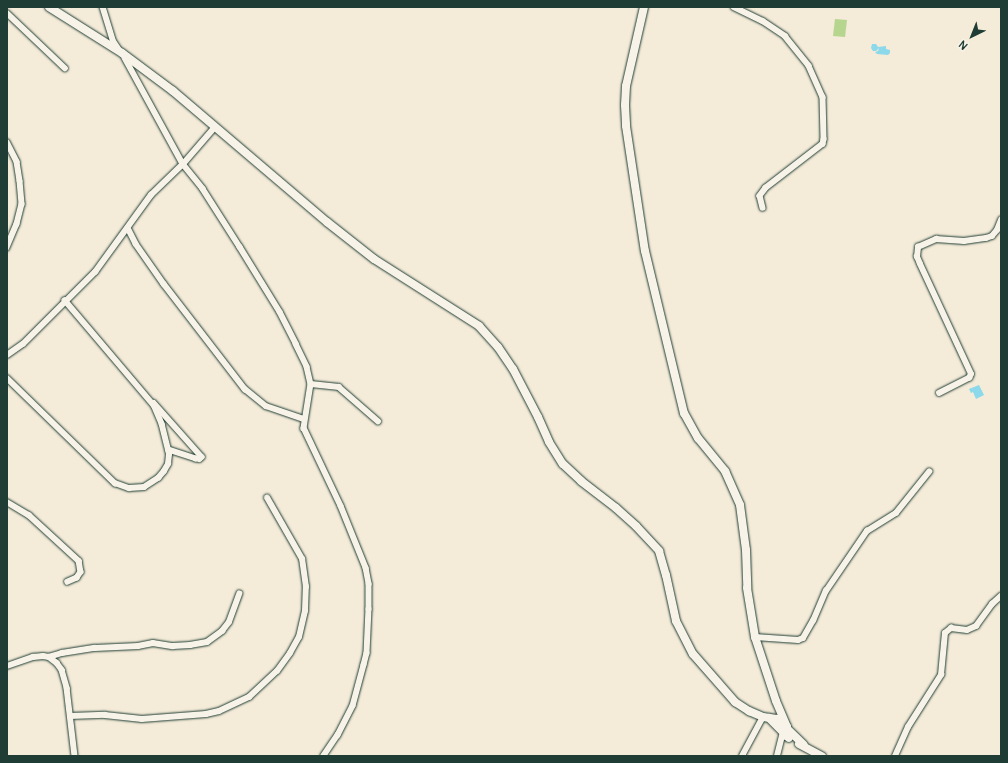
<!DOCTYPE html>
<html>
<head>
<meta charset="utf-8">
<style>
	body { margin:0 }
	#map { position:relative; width:1008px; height:763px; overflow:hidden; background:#f4ebd8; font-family:Pangolin,sans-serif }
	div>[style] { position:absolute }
	.green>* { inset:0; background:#b6d58e }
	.water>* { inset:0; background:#8bd9ea }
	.roads { filter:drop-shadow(0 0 1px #1f3d34) drop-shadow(0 0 1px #1f3d34) }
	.street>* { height:5.5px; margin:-2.75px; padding:0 2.75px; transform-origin:2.75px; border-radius:2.75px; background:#f7f3e8 }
	.secondary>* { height:8px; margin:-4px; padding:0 4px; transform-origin:4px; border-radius:4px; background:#f7f3e8 }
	span { translate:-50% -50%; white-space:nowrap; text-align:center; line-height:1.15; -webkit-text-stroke:3px #f7f3e8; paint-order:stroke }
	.frame { position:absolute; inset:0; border:8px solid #1f3d34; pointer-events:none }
	.north { position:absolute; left:952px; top:16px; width:40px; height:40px; -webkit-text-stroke:3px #f7f3e8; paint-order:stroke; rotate:223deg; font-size:11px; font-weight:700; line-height:16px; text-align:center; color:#1f3d34 }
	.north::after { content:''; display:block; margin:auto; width:14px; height:18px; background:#1f3d34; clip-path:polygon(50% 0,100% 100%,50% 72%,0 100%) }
</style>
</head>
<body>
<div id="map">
	<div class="green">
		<i style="clip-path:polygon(835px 19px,847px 20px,845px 37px,833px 36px)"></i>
	</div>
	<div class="water">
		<i style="clip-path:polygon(872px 44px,876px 44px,878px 47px,886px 46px,886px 49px,890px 50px,890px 53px,888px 55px,877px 54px,875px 52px,878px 51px,879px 48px,876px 51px,873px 51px,871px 48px)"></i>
		<i style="clip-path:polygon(979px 385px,984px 395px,976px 399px,973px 392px,971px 393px,969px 389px)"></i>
	</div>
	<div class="roads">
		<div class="street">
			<i style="left:103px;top:7px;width:37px;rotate:73deg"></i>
			<i style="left:114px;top:42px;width:11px;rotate:56deg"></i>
			<i style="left:734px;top:7px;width:32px;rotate:26deg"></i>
			<i style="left:763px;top:21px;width:27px;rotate:34deg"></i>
			<i style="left:785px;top:36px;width:38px;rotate:51deg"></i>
			<i style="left:809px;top:66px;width:34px;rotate:66deg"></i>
			<i style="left:823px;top:97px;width:42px;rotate:88.6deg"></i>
			<i style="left:824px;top:139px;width:5px;rotate:101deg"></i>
			<i style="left:823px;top:144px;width:72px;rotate:142.3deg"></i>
			<i style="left:766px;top:188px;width:10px;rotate:127deg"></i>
			<i style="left:760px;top:196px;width:12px;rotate:76deg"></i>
			<i style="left:7px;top:13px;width:80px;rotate:43.5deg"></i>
			<i style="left:125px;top:58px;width:121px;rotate:61.3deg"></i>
			<i style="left:183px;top:164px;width:32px;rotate:51deg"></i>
			<i style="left:203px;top:189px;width:69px;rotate:57.5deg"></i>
			<i style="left:240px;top:247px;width:76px;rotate:58.4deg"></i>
			<i style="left:280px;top:312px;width:36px;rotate:63deg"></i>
			<i style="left:296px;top:344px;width:25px;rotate:64deg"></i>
			<i style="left:307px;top:367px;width:17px;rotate:77deg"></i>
			<i style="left:311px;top:384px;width:45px;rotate:99deg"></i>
			<i style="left:304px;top:428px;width:86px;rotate:64.6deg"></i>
			<i style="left:341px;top:506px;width:67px;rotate:68deg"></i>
			<i style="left:366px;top:568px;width:16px;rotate:79deg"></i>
			<i style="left:369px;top:584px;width:25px;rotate:90deg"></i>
			<i style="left:369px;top:609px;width:44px;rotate:92.6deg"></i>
			<i style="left:367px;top:653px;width:12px;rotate:104deg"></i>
			<i style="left:364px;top:665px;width:42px;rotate:105deg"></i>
			<i style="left:353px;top:706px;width:33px;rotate:117deg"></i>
			<i style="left:338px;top:735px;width:25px;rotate:124deg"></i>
			<i style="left:7px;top:142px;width:22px;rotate:63deg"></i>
			<i style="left:17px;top:162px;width:19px;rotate:81deg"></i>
			<i style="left:20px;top:181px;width:23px;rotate:85deg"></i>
			<i style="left:22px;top:204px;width:21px;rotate:104deg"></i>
			<i style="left:17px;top:224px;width:26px;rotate:113deg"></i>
			<i style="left:128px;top:228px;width:18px;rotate:63deg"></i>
			<i style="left:136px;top:244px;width:49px;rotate:55deg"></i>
			<i style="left:164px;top:284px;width:133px;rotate:52.4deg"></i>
			<i style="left:245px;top:389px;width:27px;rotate:39deg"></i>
			<i style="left:266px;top:406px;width:40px;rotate:18.9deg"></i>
			<i style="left:7px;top:355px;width:19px;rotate:-35deg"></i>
			<i style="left:23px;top:344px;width:102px;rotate:-45deg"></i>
			<i style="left:95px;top:272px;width:95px;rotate:-54deg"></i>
			<i style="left:151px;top:195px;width:45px;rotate:-44.1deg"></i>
			<i style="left:183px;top:164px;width:49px;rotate:-49.1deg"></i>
			<i style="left:7px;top:378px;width:151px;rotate:44.2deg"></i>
			<i style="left:115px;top:483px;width:15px;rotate:20deg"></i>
			<i style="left:129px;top:488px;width:15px;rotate:-4deg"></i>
			<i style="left:144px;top:487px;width:17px;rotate:-33deg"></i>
			<i style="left:158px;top:478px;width:9px;rotate:-49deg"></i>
			<i style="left:164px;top:471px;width:8px;rotate:-60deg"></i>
			<i style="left:168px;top:464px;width:10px;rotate:-84deg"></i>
			<i style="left:169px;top:454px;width:30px;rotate:-104deg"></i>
			<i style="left:162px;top:425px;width:21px;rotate:-113deg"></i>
			<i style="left:154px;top:406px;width:138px;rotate:-130.3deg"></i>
			<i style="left:311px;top:384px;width:28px;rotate:6deg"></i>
			<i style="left:339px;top:387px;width:52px;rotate:41.1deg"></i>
			<i style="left:939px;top:393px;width:34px;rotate:-27deg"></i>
			<i style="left:969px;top:378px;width:4px;rotate:-63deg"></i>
			<i style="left:971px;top:374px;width:121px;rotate:-114.9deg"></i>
			<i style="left:920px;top:264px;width:8px;rotate:-113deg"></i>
			<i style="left:917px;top:257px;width:10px;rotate:-84deg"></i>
			<i style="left:918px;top:247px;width:20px;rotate:-24deg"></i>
			<i style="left:936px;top:239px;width:28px;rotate:4deg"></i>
			<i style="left:964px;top:241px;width:22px;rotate:-8deg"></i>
			<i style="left:986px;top:238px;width:6px;rotate:-18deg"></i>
			<i style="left:992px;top:236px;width:8px;rotate:-50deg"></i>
			<i style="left:997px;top:230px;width:11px;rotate:-68deg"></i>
			<i style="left:154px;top:403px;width:72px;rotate:48.4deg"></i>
			<i style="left:202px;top:457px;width:3px;rotate:135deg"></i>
			<i style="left:200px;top:459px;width:4px;rotate:180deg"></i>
			<i style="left:196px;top:459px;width:29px;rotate:-162deg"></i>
			<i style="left:7px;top:502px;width:26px;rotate:31deg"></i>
			<i style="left:29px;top:515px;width:68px;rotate:42.6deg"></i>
			<i style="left:79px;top:561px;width:11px;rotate:80deg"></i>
			<i style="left:81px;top:572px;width:7px;rotate:124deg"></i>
			<i style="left:77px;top:578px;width:10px;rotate:156deg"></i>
			<i style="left:755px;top:637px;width:43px;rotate:4deg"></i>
			<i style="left:798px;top:640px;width:5px;rotate:-22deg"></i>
			<i style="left:803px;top:638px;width:20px;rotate:-60deg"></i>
			<i style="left:813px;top:621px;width:33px;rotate:-67deg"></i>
			<i style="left:826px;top:591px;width:73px;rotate:-55.7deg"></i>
			<i style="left:867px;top:531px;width:34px;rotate:-32deg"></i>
			<i style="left:896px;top:513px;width:53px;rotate:-51.2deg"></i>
			<i style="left:49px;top:657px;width:14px;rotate:-17deg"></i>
			<i style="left:62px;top:653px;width:33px;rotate:-9deg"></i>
			<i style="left:95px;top:648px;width:43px;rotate:-2.7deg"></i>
			<i style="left:138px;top:646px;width:15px;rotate:-11deg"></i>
			<i style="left:153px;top:643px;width:20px;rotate:9deg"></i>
			<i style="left:173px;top:646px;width:17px;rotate:-3deg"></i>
			<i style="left:190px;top:645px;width:17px;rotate:-10deg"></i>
			<i style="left:207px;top:642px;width:19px;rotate:-36deg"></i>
			<i style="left:222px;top:631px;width:11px;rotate:-52deg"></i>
			<i style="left:229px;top:622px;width:30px;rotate:-70deg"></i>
			<i style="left:7px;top:666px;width:28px;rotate:-19deg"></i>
			<i style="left:33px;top:657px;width:10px;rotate:-6deg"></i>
			<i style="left:43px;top:656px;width:6px;rotate:9deg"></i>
			<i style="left:49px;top:657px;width:10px;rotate:37deg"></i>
			<i style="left:57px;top:663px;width:9px;rotate:54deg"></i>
			<i style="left:62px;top:670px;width:19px;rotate:74deg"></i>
			<i style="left:67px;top:688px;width:68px;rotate:83.3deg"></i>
			<i style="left:70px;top:716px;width:35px;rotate:-2deg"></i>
			<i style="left:105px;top:715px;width:37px;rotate:6deg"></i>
			<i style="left:142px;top:719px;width:64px;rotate:-4.5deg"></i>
			<i style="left:206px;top:714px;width:13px;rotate:-13deg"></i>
			<i style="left:219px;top:711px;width:33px;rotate:-25deg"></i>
			<i style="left:249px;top:697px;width:38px;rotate:-43deg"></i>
			<i style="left:277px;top:671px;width:22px;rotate:-54deg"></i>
			<i style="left:290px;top:653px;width:18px;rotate:-61deg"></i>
			<i style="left:299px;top:637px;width:27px;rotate:-77deg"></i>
			<i style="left:305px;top:611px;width:24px;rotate:-88deg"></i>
			<i style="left:306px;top:587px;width:28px;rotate:-98deg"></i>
			<i style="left:302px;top:559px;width:70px;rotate:-119.8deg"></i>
			<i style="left:742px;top:756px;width:44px;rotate:-61.7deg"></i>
			<i style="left:777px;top:756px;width:25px;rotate:-76deg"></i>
			<i style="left:895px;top:756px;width:32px;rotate:-66deg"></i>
			<i style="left:908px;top:727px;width:62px;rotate:-57.6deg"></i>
			<i style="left:941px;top:675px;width:42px;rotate:-84.6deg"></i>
			<i style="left:945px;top:633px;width:8px;rotate:-40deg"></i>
			<i style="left:951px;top:628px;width:16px;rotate:7deg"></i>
			<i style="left:967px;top:630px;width:10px;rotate:-24deg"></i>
			<i style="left:976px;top:626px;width:27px;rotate:-54deg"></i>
			<i style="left:992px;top:604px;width:12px;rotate:-42deg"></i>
		</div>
		<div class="secondary">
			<i style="left:49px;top:7px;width:86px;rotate:32.2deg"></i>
			<i style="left:122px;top:53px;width:64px;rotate:36.7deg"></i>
			<i style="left:173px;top:91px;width:202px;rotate:40.4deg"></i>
			<i style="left:327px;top:222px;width:60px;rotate:38.2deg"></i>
			<i style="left:374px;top:259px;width:125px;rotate:32.5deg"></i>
			<i style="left:479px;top:326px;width:28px;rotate:48deg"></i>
			<i style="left:498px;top:347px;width:27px;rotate:56deg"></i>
			<i style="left:513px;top:369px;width:54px;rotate:62.5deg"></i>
			<i style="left:538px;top:417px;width:27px;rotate:66deg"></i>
			<i style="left:549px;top:442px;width:26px;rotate:58deg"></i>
			<i style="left:563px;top:464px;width:25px;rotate:43deg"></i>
			<i style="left:581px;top:481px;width:44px;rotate:37.6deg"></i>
			<i style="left:616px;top:508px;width:27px;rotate:42deg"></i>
			<i style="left:636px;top:526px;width:34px;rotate:47deg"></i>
			<i style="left:659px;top:551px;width:25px;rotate:74deg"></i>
			<i style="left:666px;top:575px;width:47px;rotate:77.7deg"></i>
			<i style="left:676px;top:621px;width:37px;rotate:63deg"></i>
			<i style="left:693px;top:654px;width:64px;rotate:48.8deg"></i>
			<i style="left:735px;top:702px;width:17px;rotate:33deg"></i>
			<i style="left:749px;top:711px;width:15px;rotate:23deg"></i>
			<i style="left:763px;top:717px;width:14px;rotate:8deg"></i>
			<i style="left:777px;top:719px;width:37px;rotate:44deg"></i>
			<i style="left:644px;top:7px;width:81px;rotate:102.8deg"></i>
			<i style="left:626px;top:86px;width:19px;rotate:93deg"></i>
			<i style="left:625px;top:105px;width:21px;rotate:87deg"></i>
			<i style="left:626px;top:126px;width:126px;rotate:81.4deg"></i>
			<i style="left:645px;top:251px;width:167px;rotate:76.5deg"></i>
			<i style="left:684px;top:413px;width:29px;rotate:61deg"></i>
			<i style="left:698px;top:438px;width:43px;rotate:50.7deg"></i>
			<i style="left:725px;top:471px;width:37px;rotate:66deg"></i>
			<i style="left:740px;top:505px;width:45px;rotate:82.4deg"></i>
			<i style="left:746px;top:550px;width:38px;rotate:88deg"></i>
			<i style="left:747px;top:588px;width:50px;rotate:80.7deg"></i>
			<i style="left:755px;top:637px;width:67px;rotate:71.8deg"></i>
			<i style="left:776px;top:701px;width:28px;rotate:67deg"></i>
			<i style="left:787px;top:727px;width:9px;rotate:96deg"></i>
			<i style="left:769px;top:718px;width:28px;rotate:45deg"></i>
			<i style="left:799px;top:744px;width:26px;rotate:28deg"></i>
		</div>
	</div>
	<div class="frame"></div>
	<div class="north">N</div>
</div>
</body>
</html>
